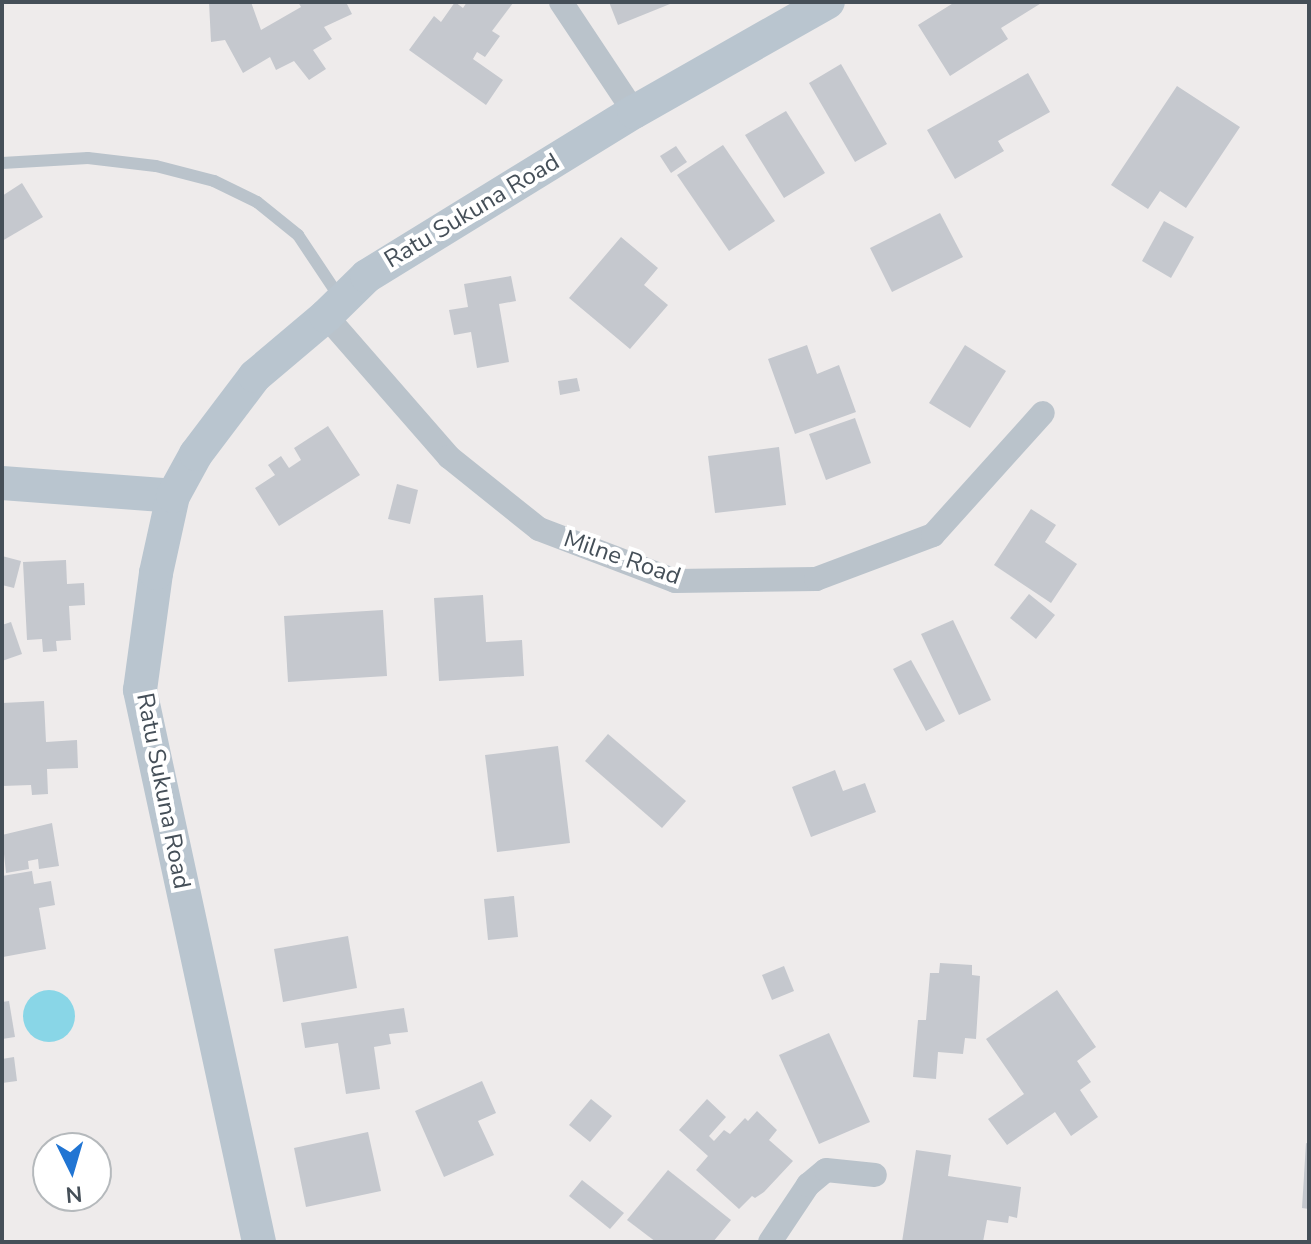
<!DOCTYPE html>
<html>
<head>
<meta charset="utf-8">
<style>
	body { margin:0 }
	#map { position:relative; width:1311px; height:1244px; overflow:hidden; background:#eeebeb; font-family:"Nunito Sans",sans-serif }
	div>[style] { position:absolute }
	.water>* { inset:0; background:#89d6e7 }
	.round { border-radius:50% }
	.building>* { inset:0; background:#c5c8ce }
	.lane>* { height:12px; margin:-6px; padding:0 6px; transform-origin:6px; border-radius:6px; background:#bac3cb }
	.street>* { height:24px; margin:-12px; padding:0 12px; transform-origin:12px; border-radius:12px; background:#bac3cb }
	.secondary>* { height:34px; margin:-17px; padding:0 17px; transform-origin:17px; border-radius:17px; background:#b9c5cf }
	span { translate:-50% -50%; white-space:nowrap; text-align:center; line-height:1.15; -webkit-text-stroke:8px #fff; paint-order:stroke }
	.street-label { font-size:24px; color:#454f58 }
	.frame { position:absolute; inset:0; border:4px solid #454f58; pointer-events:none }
	.north { position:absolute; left:32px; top:1132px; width:80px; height:80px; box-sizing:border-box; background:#fff; border:2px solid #b5b9bc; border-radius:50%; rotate:175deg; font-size:22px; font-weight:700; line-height:32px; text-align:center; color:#454f58 }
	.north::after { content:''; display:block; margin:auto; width:28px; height:36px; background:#2175d3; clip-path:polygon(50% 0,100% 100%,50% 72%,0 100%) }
</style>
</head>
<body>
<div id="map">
	<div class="water">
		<i class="round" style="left:23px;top:990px;width:52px;height:52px"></i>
	</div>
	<div class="building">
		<i style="clip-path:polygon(209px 2px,251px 2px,261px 30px,301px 7px,298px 2px,346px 2px,352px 14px,324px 27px,332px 39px,313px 50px,326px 69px,309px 80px,294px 61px,276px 70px,270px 57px,243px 73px,225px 40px,211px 42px)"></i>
		<i style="clip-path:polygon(455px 2px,463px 8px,467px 2px,513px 3px,492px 31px,500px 36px,485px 57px,477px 52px,473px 59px,503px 80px,486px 105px,409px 50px,434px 16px,441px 22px)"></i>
		<i style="clip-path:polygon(609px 2px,675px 2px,618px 25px)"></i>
		<i style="clip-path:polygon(955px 2px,1043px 2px,1001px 28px,1008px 39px,950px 76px,918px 25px)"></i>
		<i style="clip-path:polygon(841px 64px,887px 144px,855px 162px,809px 83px)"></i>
		<i style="clip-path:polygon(1028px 73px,1050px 112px,998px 141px,1004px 151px,955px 179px,927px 130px)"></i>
		<i style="clip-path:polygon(1177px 86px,1240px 127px,1186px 208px,1160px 191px,1148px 209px,1111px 185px)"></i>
		<i style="clip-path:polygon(786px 111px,825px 173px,784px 198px,745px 135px)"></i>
		<i style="clip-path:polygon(723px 145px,775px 221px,729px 251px,677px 175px)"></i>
		<i style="clip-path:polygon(676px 146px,687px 162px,671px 173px,660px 156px)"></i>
		<i style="clip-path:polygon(22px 183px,43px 217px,2px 241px,2px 196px)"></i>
		<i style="clip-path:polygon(940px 213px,963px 257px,892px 292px,870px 248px)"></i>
		<i style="clip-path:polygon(1164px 221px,1194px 237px,1171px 278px,1142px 261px)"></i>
		<i style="clip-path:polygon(621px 237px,658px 268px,644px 285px,668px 305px,630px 349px,569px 298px)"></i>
		<i style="clip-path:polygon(511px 276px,516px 301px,499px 304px,509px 362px,477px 368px,471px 332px,454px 335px,449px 310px,468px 307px,464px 284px)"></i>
		<i style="clip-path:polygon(807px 345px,817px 374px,839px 365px,856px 412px,795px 434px,768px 359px)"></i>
		<i style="clip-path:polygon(965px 345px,1006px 371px,970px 428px,929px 403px)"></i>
		<i style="clip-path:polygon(577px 378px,580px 391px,560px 395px,558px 381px)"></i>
		<i style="clip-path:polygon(855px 418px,871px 463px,826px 480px,809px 434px)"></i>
		<i style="clip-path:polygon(328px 426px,360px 475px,279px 526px,255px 488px,275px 475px,268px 465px,281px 456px,289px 468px,301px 460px,294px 448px)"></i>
		<i style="clip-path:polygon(779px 447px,786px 505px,715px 513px,708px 456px)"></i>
		<i style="clip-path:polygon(397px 484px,418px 490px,410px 524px,388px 519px)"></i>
		<i style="clip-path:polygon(1031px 509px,1056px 525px,1045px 542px,1077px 564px,1051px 603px,994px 565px)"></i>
		<i style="clip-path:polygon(2px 556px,21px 561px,14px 588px,2px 585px)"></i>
		<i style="clip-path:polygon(66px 560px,67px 584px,84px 583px,85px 605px,69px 606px,71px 640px,56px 641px,57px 651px,43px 652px,42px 639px,27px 640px,23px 562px)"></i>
		<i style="clip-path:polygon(1029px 594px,1055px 615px,1036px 639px,1010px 618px)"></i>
		<i style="clip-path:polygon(483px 595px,486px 642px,522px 640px,524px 676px,439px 681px,434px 598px)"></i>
		<i style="clip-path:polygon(383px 610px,387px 676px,288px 682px,284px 616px)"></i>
		<i style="clip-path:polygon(953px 620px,991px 700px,959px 715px,921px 634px)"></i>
		<i style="clip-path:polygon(11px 622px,22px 654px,2px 661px,2px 625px)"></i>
		<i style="clip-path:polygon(911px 660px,945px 721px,926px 731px,893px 669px)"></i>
		<i style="clip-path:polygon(44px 701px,46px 742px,77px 740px,78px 768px,47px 769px,48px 794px,32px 795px,31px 785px,2px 786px,2px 703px)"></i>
		<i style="clip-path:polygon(608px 734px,686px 801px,662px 828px,585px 761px)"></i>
		<i style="clip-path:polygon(558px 746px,570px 843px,497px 852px,485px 755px)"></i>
		<i style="clip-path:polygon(835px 770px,843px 791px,865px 783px,876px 812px,811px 837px,792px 787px)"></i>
		<i style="clip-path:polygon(52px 823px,59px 866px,39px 869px,38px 859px,28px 861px,29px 869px,6px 873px,2px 835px)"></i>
		<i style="clip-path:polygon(32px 871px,34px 884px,51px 881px,55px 905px,39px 908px,46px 949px,3px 957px,2px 876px)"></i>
		<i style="clip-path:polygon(514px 896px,518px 937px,488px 940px,484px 899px)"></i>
		<i style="clip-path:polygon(348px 936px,357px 988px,283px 1002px,274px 949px)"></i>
		<i style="clip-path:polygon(940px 963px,972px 965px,972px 975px,980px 976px,976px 1039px,965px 1038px,963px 1054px,938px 1052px,936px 1079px,913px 1077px,918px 1020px,926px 1020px,930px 973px,939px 973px)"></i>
		<i style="clip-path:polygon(784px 966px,794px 991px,772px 1000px,762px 975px)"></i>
		<i style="clip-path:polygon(1057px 990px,1096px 1047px,1077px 1061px,1091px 1082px,1080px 1090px,1098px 1117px,1071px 1136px,1055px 1112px,1007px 1145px,988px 1119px,1024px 1094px,986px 1039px)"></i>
		<i style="clip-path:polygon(9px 1001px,15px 1037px,2px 1039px,2px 1002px)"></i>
		<i style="clip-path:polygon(404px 1008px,408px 1032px,389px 1034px,391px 1044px,374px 1047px,380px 1089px,346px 1094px,338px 1043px,305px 1048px,301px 1023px)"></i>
		<i style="clip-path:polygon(829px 1033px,870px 1122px,819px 1144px,779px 1055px)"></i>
		<i style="clip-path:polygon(14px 1057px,17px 1081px,2px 1083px,2px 1059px)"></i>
		<i style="clip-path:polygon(482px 1081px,496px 1113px,478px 1121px,494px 1155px,444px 1177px,415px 1111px)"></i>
		<i style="clip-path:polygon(591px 1099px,612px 1116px,590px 1142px,569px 1125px)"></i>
		<i style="clip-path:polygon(707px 1099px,726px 1117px,709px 1136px,714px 1141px,724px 1130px,730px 1134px,745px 1118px,748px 1121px,757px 1111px,777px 1130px,769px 1140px,793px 1161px,764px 1192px,755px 1198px,752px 1196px,739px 1209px,696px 1170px,708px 1156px,679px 1130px)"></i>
		<i style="clip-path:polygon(368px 1132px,381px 1191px,306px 1207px,294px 1148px)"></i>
		<i style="clip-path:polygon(1306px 1143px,1309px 1144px,1309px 1209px,1302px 1208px)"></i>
		<i style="clip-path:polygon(916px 1150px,951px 1155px,948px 1176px,1021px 1187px,1017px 1218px,1009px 1216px,1008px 1223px,987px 1220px,983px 1242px,902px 1242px)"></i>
		<i style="clip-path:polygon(668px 1170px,731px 1220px,713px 1242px,656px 1242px,627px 1220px)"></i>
		<i style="clip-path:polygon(582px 1180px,624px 1213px,610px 1229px,569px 1196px)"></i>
	</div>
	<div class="lane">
		<i style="left:2px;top:163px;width:86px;rotate:-3.3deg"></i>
		<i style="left:88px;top:158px;width:68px;rotate:6.7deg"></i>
		<i style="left:156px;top:166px;width:60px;rotate:14.5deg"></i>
		<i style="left:214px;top:181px;width:48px;rotate:26deg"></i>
		<i style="left:257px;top:202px;width:53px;rotate:38.8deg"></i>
		<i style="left:298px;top:235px;width:76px;rotate:56.3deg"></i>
	</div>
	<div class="street">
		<i style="left:561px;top:2px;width:132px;rotate:56.4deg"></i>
		<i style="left:326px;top:316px;width:187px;rotate:48.9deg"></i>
		<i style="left:449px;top:457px;width:115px;rotate:38.7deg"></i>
		<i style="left:539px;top:529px;width:146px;rotate:20.9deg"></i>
		<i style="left:675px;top:581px;width:141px;rotate:-0.8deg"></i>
		<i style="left:816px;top:579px;width:125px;rotate:-20.6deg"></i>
		<i style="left:933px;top:535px;width:164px;rotate:-48deg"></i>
		<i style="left:770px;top:1242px;width:69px;rotate:-56.3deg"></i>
		<i style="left:808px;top:1185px;width:23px;rotate:-40deg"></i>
		<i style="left:826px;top:1170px;width:49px;rotate:5.8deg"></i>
	</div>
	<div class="secondary">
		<i style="left:2px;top:483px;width:171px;rotate:4.3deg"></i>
		<i style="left:259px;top:1242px;width:565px;rotate:-102.17deg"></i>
		<i style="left:140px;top:690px;width:118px;rotate:-82.2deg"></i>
		<i style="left:156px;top:573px;width:79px;rotate:-77.6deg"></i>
		<i style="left:173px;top:496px;width:48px;rotate:-61.3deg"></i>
		<i style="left:196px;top:454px;width:98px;rotate:-52.9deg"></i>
		<i style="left:255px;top:376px;width:93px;rotate:-40.2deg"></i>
		<i style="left:326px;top:316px;width:57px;rotate:-44.3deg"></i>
		<i style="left:367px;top:276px;width:313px;rotate:-31.6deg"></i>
		<i style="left:634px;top:112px;width:223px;rotate:-29.6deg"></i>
	</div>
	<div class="street-label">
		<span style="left:472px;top:211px;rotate:-31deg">Ratu Sukuna Road</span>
		<span style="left:622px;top:558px;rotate:19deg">Milne Road</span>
		<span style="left:163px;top:791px;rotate:79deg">Ratu Sukuna Road</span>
	</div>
	<div class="frame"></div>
	<div class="north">N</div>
</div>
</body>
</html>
